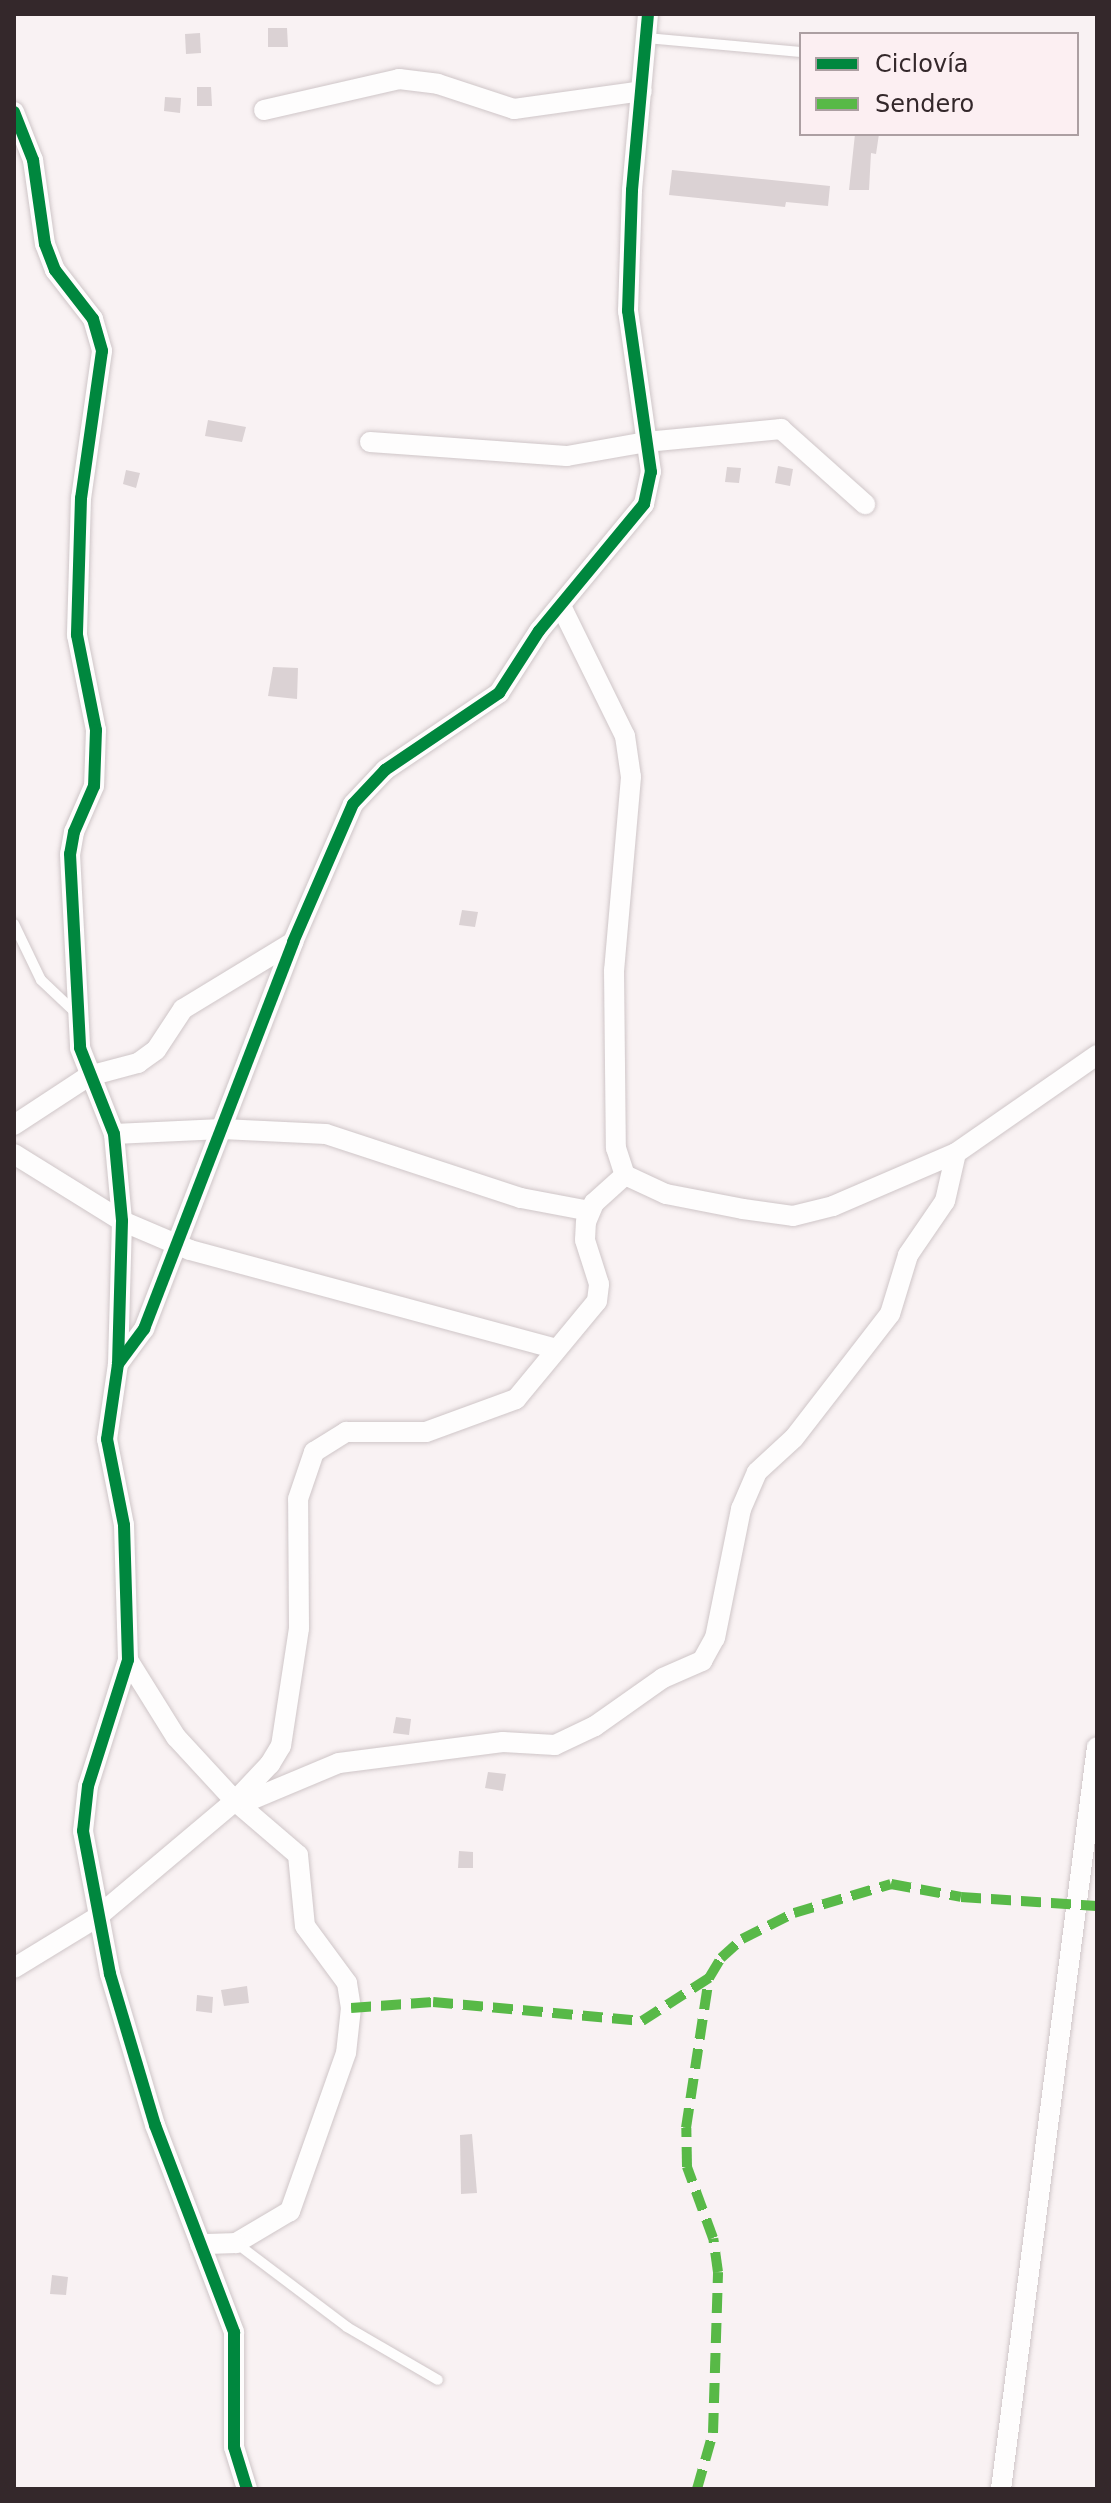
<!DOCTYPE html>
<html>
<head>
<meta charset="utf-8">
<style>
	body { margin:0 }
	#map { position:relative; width:1111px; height:2503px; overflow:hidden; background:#f9f2f3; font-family:"DejaVu Sans",sans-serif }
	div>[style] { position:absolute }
	.building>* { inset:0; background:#dbd2d4 }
	.roads { filter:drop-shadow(0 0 2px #cfc6c8) drop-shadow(0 0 2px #cfc6c8) }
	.lane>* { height:10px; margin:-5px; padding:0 5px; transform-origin:5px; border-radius:5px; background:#fefdfd }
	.street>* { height:20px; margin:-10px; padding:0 10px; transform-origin:10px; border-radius:10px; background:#fefdfd }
	.quiet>* { height:10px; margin-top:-5px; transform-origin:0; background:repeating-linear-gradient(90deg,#58b947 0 20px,transparent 0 30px) }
	.cycleway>* { height:12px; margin:-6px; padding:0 6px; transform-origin:6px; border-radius:6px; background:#00873e }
	span { translate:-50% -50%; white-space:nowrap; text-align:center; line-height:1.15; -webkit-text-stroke:6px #fceff2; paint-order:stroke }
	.frame { position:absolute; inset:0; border:16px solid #34282b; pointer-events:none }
	.legend { position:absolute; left:799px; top:32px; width:280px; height:104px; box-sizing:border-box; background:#fceff2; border:2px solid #ac9fa2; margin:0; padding:10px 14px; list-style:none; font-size:24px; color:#34282b }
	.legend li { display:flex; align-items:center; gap:16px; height:40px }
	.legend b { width:40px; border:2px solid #ac9fa2 }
</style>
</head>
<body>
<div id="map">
	<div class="building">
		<i style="clip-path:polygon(268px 28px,287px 28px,288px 47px,268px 47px)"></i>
		<i style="clip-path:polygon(200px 33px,201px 53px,186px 54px,185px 34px)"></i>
		<i style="clip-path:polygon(197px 87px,211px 87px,212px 106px,197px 106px)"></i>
		<i style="clip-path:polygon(165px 97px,181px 98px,180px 113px,164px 111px)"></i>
		<i style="clip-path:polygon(855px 134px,879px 134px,876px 154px,871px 153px,869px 190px,849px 190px)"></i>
		<i style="clip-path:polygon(672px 170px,830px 186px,828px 206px,786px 202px,785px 207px,669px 195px)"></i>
		<i style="clip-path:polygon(208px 420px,246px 427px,242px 442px,205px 436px)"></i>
		<i style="clip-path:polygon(778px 466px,793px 469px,790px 486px,775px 483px)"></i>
		<i style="clip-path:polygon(727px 467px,741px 468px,739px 483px,725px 482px)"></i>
		<i style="clip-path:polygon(126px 470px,140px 473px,136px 488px,123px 484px)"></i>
		<i style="clip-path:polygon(273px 667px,298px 668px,297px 699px,268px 696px)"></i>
		<i style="clip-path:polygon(462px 910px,478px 912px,475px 927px,459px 925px)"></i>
		<i style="clip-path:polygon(396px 1717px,411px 1719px,409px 1735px,393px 1733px)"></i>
		<i style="clip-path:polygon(488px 1772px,506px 1774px,503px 1791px,485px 1788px)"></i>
		<i style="clip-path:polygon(459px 1851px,473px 1852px,473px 1868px,458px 1868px)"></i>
		<i style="clip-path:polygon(247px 1986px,249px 2003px,224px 2006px,221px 1990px)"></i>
		<i style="clip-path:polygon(197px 1995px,213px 1997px,212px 2013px,196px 2011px)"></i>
		<i style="clip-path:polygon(472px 2134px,477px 2193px,461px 2194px,460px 2135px)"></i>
		<i style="clip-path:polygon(52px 2275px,68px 2277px,66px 2295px,50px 2294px)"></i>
	</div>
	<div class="roads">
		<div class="lane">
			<i style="left:646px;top:38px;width:156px;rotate:5.2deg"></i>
			<i style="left:14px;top:924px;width:62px;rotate:64.3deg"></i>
			<i style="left:41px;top:980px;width:50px;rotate:43.4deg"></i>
			<i style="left:236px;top:2243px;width:139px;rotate:37.1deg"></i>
			<i style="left:347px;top:2327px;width:105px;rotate:30.2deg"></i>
		</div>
		<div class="street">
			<i style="left:264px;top:110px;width:139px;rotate:-12.9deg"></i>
			<i style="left:399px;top:79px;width:39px;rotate:7deg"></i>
			<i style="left:438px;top:84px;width:80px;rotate:18.2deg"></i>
			<i style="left:514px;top:109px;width:129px;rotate:-8deg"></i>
			<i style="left:14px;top:112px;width:52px;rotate:68.4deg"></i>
			<i style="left:33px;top:160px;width:85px;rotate:81.9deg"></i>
			<i style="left:45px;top:244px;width:28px;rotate:69deg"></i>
			<i style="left:55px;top:270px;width:62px;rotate:52.2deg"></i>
			<i style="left:93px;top:319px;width:33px;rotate:74deg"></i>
			<i style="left:102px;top:351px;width:148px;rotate:98.1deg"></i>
			<i style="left:81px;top:498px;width:137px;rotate:91.7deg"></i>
			<i style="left:77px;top:635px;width:97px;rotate:78.7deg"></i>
			<i style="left:96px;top:730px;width:56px;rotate:92deg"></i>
			<i style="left:94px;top:786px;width:50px;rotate:113.5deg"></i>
			<i style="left:74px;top:832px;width:22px;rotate:100deg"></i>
			<i style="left:70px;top:854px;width:194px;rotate:87deg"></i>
			<i style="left:80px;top:1048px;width:92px;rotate:68.4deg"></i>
			<i style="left:114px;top:1134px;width:87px;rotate:84.7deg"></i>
			<i style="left:122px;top:1221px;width:143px;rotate:91.6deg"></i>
			<i style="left:118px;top:1364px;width:76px;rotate:98.3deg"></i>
			<i style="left:107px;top:1439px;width:88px;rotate:78.8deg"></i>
			<i style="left:124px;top:1525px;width:135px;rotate:88.3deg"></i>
			<i style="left:128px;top:1660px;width:132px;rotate:107.6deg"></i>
			<i style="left:88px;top:1786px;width:45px;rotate:96.3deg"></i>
			<i style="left:83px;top:1831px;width:146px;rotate:79.3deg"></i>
			<i style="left:110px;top:1974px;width:158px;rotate:73.4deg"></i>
			<i style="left:155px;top:2125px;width:222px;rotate:69.1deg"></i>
			<i style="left:234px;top:2332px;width:115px;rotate:90deg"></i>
			<i style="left:234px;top:2447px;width:44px;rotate:72.8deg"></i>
			<i style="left:370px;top:442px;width:197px;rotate:4.1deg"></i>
			<i style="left:567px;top:456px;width:80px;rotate:-10deg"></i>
			<i style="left:646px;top:442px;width:136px;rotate:-5.5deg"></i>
			<i style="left:781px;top:429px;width:113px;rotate:41.8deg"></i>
			<i style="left:561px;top:606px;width:145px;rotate:63.8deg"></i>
			<i style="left:625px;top:736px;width:41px;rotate:81.7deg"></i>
			<i style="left:631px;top:777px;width:194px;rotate:95deg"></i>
			<i style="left:614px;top:970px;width:178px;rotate:89.4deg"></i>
			<i style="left:616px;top:1148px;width:28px;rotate:72deg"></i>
			<i style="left:625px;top:1175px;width:45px;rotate:24.9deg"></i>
			<i style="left:666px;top:1194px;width:78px;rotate:11deg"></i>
			<i style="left:743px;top:1209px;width:50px;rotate:8deg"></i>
			<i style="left:793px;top:1216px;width:41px;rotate:-14deg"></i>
			<i style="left:833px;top:1206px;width:134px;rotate:-23.3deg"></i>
			<i style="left:956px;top:1153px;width:172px;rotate:-34.8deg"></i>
			<i style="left:14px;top:1125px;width:90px;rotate:-33.2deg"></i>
			<i style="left:89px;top:1076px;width:51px;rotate:-14.9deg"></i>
			<i style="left:138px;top:1063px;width:22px;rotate:-36deg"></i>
			<i style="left:156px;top:1050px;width:49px;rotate:-56.6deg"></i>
			<i style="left:183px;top:1009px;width:129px;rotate:-31.3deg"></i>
			<i style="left:114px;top:1134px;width:108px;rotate:-2.7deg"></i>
			<i style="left:222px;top:1129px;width:104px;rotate:2.8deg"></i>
			<i style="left:326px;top:1134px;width:205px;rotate:18.2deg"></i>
			<i style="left:521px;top:1198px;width:70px;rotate:10.7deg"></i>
			<i style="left:14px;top:1154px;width:127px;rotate:31.8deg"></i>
			<i style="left:122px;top:1221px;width:74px;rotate:23.1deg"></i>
			<i style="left:190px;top:1250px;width:379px;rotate:15.1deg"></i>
			<i style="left:118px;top:1364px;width:44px;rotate:-53.4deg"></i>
			<i style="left:144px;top:1329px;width:415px;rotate:-68.9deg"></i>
			<i style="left:293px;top:942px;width:150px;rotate:-66.5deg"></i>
			<i style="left:353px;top:804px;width:47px;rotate:-46.7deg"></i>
			<i style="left:385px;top:770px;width:138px;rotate:-34deg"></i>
			<i style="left:499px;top:693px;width:74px;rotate:-57.2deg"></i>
			<i style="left:539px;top:631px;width:165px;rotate:-50.4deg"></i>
			<i style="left:644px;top:504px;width:33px;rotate:-78deg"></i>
			<i style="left:651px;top:472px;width:163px;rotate:-98.1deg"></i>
			<i style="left:628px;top:311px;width:121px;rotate:-88.1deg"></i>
			<i style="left:632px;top:190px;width:177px;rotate:-84.8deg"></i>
			<i style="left:128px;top:1660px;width:91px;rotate:58.1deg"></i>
			<i style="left:176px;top:1737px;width:87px;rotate:47.3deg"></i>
			<i style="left:235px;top:1801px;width:83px;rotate:40.6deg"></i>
			<i style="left:298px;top:1855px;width:71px;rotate:84.4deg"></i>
			<i style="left:305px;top:1926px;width:71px;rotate:53.6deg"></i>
			<i style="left:347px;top:1983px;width:25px;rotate:81deg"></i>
			<i style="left:351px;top:2008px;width:45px;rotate:96.3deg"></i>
			<i style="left:346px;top:2053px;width:168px;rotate:109.5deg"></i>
			<i style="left:290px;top:2211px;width:63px;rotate:149.3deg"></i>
			<i style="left:236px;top:2243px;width:36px;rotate:178deg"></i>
			<i style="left:241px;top:1804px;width:106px;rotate:-22.7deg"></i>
			<i style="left:339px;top:1763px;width:165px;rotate:-7.3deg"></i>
			<i style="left:503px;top:1742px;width:52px;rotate:3.3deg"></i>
			<i style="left:555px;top:1745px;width:44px;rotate:-25.4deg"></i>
			<i style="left:595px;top:1726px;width:83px;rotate:-35.2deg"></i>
			<i style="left:663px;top:1678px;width:43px;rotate:-23.6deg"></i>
			<i style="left:702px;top:1661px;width:26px;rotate:-61deg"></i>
			<i style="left:715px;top:1638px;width:132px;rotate:-78.6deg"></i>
			<i style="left:741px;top:1509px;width:40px;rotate:-66.6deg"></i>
			<i style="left:757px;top:1472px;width:50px;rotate:-42.6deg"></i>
			<i style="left:794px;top:1438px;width:157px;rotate:-52.3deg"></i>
			<i style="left:890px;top:1314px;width:62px;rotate:-73deg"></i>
			<i style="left:908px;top:1255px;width:65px;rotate:-55.6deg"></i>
			<i style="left:945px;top:1201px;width:49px;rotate:-77.1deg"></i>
			<i style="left:14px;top:1968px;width:96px;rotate:-31.4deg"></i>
			<i style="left:96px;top:1918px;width:182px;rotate:-40.1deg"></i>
			<i style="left:235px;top:1801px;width:51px;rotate:-46.6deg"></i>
			<i style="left:270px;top:1764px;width:21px;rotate:-59deg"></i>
			<i style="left:281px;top:1746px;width:119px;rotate:-81.3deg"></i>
			<i style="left:299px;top:1628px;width:129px;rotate:-90.4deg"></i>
			<i style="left:298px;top:1499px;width:50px;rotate:-71.2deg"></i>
			<i style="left:314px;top:1452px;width:38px;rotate:-32deg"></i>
			<i style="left:346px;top:1432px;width:80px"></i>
			<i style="left:426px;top:1432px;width:96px;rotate:-20.1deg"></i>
			<i style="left:516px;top:1399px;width:127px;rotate:-50.4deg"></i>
			<i style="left:597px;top:1301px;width:17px;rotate:-83deg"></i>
			<i style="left:599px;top:1284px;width:46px;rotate:-107.7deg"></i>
			<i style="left:585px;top:1240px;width:18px;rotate:-87deg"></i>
			<i style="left:586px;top:1222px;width:21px;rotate:-67deg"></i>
			<i style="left:594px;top:1203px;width:42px;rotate:-42.1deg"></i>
			<i style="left:1001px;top:2489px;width:748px;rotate:-82.63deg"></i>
		</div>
	</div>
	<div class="quiet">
		<i style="left:351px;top:2008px;width:82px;rotate:-4.2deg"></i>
		<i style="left:433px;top:2002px;width:210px;rotate:5.2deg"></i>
		<i style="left:642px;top:2021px;width:80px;rotate:-32.7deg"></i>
		<i style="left:697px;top:2489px;width:58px;rotate:-74.1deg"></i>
		<i style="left:713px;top:2433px;width:161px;rotate:-88.2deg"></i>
		<i style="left:718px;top:2272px;width:34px;rotate:-98deg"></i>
		<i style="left:713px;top:2238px;width:76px;rotate:-110.1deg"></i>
		<i style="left:687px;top:2167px;width:39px;rotate:-91deg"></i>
		<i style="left:686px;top:2128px;width:152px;rotate:-81.3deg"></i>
		<i style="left:709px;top:1978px;width:23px;rotate:-59deg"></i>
		<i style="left:721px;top:1958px;width:28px;rotate:-42deg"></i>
		<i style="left:742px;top:1939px;width:58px;rotate:-26.6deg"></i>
		<i style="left:794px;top:1913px;width:101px;rotate:-16.6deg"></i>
		<i style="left:891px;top:1884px;width:71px;rotate:10.5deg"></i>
		<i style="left:961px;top:1897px;width:136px;rotate:3.8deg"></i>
	</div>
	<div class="cycleway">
		<i style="left:14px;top:112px;width:52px;rotate:68.4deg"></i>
		<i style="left:33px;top:160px;width:85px;rotate:81.9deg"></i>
		<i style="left:45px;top:244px;width:28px;rotate:69deg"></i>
		<i style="left:55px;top:270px;width:62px;rotate:52.2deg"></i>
		<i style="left:93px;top:319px;width:33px;rotate:74deg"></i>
		<i style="left:102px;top:351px;width:148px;rotate:98.1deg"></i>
		<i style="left:81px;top:498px;width:137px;rotate:91.7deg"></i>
		<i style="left:77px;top:635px;width:97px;rotate:78.7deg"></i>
		<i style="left:96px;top:730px;width:56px;rotate:92deg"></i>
		<i style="left:94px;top:786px;width:50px;rotate:113.5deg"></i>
		<i style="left:74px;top:832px;width:22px;rotate:100deg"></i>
		<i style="left:70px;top:854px;width:194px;rotate:87deg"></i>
		<i style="left:80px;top:1048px;width:92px;rotate:68.4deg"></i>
		<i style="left:114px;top:1134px;width:87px;rotate:84.7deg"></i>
		<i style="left:122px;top:1221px;width:143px;rotate:91.6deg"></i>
		<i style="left:118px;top:1364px;width:76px;rotate:98.3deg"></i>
		<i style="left:107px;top:1439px;width:88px;rotate:78.8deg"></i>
		<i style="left:124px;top:1525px;width:135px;rotate:88.3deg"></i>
		<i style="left:128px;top:1660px;width:132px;rotate:107.6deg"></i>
		<i style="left:88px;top:1786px;width:45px;rotate:96.3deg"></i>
		<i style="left:83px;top:1831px;width:146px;rotate:79.3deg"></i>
		<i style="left:110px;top:1974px;width:158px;rotate:73.4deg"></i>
		<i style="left:155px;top:2125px;width:222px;rotate:69.1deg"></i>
		<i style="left:234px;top:2332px;width:115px;rotate:90deg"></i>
		<i style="left:234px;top:2447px;width:44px;rotate:72.8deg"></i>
		<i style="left:118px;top:1364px;width:44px;rotate:-53.4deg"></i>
		<i style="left:144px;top:1329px;width:415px;rotate:-68.9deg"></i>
		<i style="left:293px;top:942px;width:150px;rotate:-66.5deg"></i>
		<i style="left:353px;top:804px;width:47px;rotate:-46.7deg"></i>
		<i style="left:385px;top:770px;width:138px;rotate:-34deg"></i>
		<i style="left:499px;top:693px;width:74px;rotate:-57.2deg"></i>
		<i style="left:539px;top:631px;width:165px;rotate:-50.4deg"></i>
		<i style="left:644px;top:504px;width:33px;rotate:-78deg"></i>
		<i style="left:651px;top:472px;width:163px;rotate:-98.1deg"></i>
		<i style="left:628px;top:311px;width:121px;rotate:-88.1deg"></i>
		<i style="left:632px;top:190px;width:177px;rotate:-84.8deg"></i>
	</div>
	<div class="frame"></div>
	<ul class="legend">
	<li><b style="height:10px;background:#00873e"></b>Ciclovía</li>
	<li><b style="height:10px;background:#58b947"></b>Sendero</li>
	</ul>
</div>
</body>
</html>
